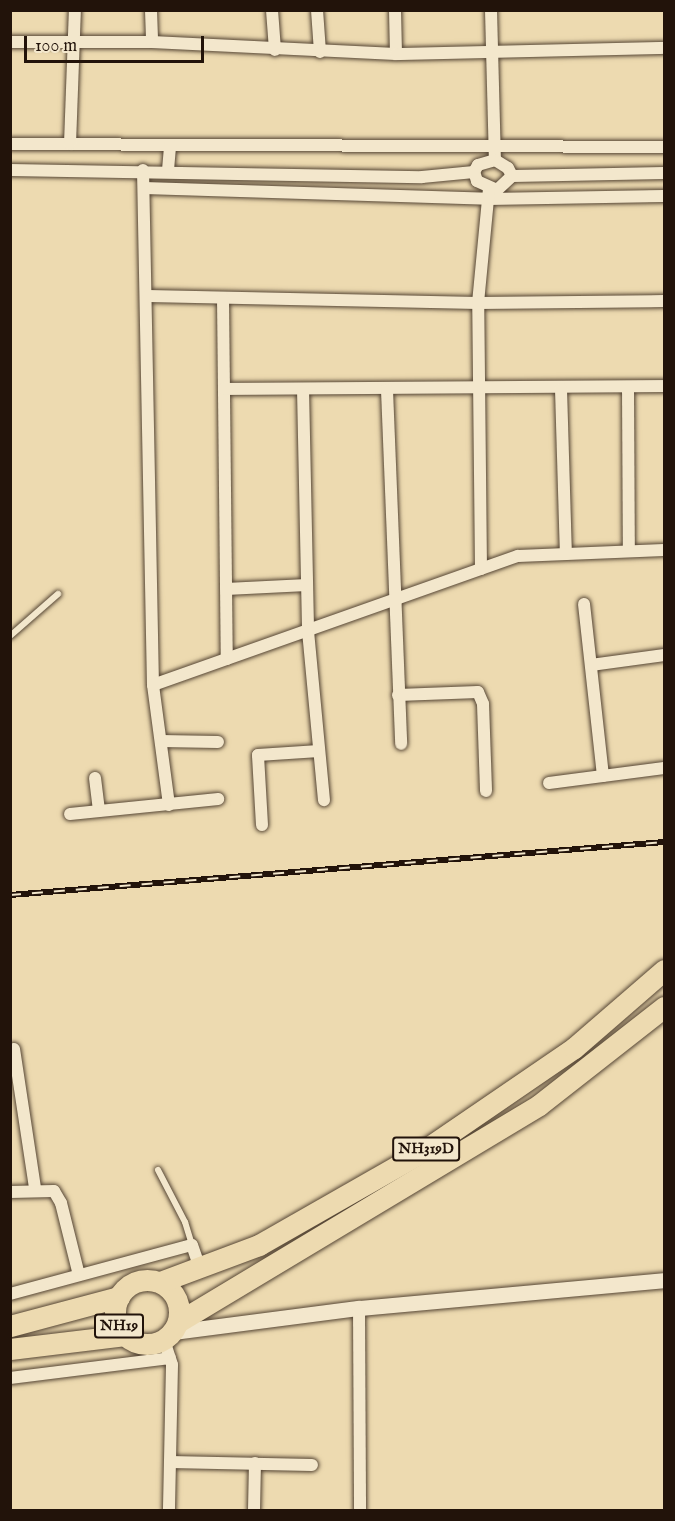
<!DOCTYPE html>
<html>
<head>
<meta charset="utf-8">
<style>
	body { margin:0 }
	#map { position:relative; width:675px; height:1521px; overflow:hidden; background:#eddab0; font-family:"IM FELL English",serif }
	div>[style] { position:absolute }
	.roads { filter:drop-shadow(0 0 2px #554534) drop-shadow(0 0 2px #554534) }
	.service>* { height:6px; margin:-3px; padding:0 3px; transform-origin:3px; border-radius:3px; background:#f3e7cc }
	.minor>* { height:12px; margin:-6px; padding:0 6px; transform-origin:6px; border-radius:6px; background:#f3e7cc }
	.tertiary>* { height:15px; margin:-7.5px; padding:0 7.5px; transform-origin:7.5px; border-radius:7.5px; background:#f3e7cc }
	.trunk>* { height:21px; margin:-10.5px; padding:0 10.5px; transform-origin:10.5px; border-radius:10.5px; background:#eddab0 }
	.trunk>.ring { margin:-10.5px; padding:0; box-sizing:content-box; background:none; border:21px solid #eddab0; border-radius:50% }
	.rail>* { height:6px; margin-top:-3px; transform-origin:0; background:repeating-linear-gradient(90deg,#f3e7cc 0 11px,#22130a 0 22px); box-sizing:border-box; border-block:2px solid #22130a }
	span { translate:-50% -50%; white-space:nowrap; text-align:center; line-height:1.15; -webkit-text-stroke:4.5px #f3e7cc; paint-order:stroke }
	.shield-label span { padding:2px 4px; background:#f3e7cc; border:2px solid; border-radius:4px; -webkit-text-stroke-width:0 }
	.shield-label { font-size:15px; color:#22130a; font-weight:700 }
	.frame { position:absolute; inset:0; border:12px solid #22130a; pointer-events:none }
	.scale { position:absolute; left:24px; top:36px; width:180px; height:27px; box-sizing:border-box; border:3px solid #22130a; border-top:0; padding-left:8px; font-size:18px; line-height:21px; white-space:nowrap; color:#22130a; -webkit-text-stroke:4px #f3e7cc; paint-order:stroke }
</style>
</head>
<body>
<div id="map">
	<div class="roads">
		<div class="service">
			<i style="left:10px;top:636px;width:64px;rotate:-41.2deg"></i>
			<i style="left:158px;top:1170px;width:59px;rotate:62.6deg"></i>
			<i style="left:185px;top:1222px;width:24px;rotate:73deg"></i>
		</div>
		<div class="minor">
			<i style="left:151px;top:10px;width:32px;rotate:88deg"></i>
			<i style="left:272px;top:10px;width:40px;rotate:85.7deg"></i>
			<i style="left:317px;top:10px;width:42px;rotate:85.9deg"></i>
			<i style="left:395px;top:10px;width:44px;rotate:88.7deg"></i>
			<i style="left:491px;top:10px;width:150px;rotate:88.5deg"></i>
			<i style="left:10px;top:42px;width:142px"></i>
			<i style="left:152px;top:42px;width:244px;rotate:2.8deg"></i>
			<i style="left:396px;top:54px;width:268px;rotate:-1.3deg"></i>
			<i style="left:10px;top:144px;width:654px;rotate:0.26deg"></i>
			<i style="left:70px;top:144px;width:134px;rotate:-87.9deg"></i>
			<i style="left:495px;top:160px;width:15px;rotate:32deg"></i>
			<i style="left:508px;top:168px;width:9px;rotate:63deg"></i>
			<i style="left:512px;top:176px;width:21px;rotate:137deg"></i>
			<i style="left:497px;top:190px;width:22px;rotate:-156deg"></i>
			<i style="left:477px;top:181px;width:9px;rotate:-108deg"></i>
			<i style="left:474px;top:172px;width:8px;rotate:-60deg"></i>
			<i style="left:478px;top:165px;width:18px;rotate:-16deg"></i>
			<i style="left:10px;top:170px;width:412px;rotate:1deg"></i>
			<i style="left:422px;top:177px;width:52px;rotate:-5.5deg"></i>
			<i style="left:143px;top:170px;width:515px;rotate:88.89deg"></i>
			<i style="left:153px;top:685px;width:121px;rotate:82.4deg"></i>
			<i style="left:168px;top:170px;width:25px;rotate:-85deg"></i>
			<i style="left:512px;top:176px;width:152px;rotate:-1.1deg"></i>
			<i style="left:144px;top:188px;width:344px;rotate:1.8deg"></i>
			<i style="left:488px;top:199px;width:176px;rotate:-1deg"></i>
			<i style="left:148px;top:296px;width:330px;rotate:1.2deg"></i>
			<i style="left:478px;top:303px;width:186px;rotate:-0.6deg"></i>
			<i style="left:223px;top:298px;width:361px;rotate:89.4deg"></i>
			<i style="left:628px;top:387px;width:164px;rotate:89.7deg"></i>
			<i style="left:224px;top:389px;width:440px;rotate:-0.4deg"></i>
			<i style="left:303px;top:389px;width:242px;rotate:88.8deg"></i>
			<i style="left:308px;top:631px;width:170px;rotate:84.6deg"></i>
			<i style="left:561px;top:389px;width:165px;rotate:88.3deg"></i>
			<i style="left:387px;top:390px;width:354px;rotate:87.7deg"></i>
			<i style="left:481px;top:569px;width:266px;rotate:-90.6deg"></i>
			<i style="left:478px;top:303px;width:116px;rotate:-84.5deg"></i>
			<i style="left:226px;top:589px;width:81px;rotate:-2.8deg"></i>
			<i style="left:584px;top:604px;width:173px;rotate:83.7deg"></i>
			<i style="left:591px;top:665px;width:74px;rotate:-7.8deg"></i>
			<i style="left:153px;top:685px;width:387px;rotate:-19.5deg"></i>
			<i style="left:518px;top:556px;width:146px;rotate:-2.4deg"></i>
			<i style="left:398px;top:695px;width:80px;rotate:-2.1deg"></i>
			<i style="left:478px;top:692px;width:13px;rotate:67deg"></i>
			<i style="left:483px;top:704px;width:87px;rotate:88deg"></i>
			<i style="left:161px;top:741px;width:57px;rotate:1deg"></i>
			<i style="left:95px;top:778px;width:33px;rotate:83deg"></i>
			<i style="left:549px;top:783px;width:116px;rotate:-7.4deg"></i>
			<i style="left:70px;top:814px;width:149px;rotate:-5.8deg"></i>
			<i style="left:262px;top:825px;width:70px;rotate:-93.3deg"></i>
			<i style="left:258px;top:755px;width:61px;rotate:-3.8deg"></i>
			<i style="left:14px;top:1049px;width:141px;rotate:81.4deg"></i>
			<i style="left:10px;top:1192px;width:44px;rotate:-1.3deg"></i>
			<i style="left:54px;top:1191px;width:14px;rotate:60deg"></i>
			<i style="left:61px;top:1203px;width:74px;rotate:76deg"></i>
			<i style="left:10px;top:1294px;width:188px;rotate:-15.1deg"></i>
			<i style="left:192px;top:1245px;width:24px;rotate:71deg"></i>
			<i style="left:359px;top:1308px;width:202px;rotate:89.7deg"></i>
			<i style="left:164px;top:1340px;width:26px;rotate:72deg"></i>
			<i style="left:172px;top:1365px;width:145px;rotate:91.2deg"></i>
			<i style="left:10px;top:1378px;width:161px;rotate:-7.1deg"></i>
			<i style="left:170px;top:1462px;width:142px;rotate:1.2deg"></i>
			<i style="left:254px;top:1510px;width:47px;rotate:-88.8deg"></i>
		</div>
		<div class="tertiary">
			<i style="left:173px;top:1332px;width:188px;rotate:-7.4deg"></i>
			<i style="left:359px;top:1308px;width:306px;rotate:-5.2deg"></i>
		</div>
		<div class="trunk">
			<i class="ring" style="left:115px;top:1280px;width:43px;height:43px"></i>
			<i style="left:160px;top:1282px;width:106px;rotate:-20.5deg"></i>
			<i style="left:259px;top:1245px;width:188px;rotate:-29.7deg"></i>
			<i style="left:422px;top:1152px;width:184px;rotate:-34.4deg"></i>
			<i style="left:574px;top:1048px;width:119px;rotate:-40.9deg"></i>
			<i style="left:178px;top:1322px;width:421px;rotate:-31deg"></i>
			<i style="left:539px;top:1105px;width:159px;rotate:-38.1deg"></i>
			<i style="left:10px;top:1326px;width:113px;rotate:-14.9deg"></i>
			<i style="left:10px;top:1349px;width:116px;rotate:-6.9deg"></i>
		</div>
	</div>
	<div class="rail">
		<i style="left:10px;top:895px;width:656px;rotate:-4.63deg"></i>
	</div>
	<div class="shield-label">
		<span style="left:426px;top:1149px">NH319D</span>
		<span style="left:119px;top:1326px">NH19</span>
	</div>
	<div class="frame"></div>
	<div class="scale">100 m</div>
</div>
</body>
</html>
